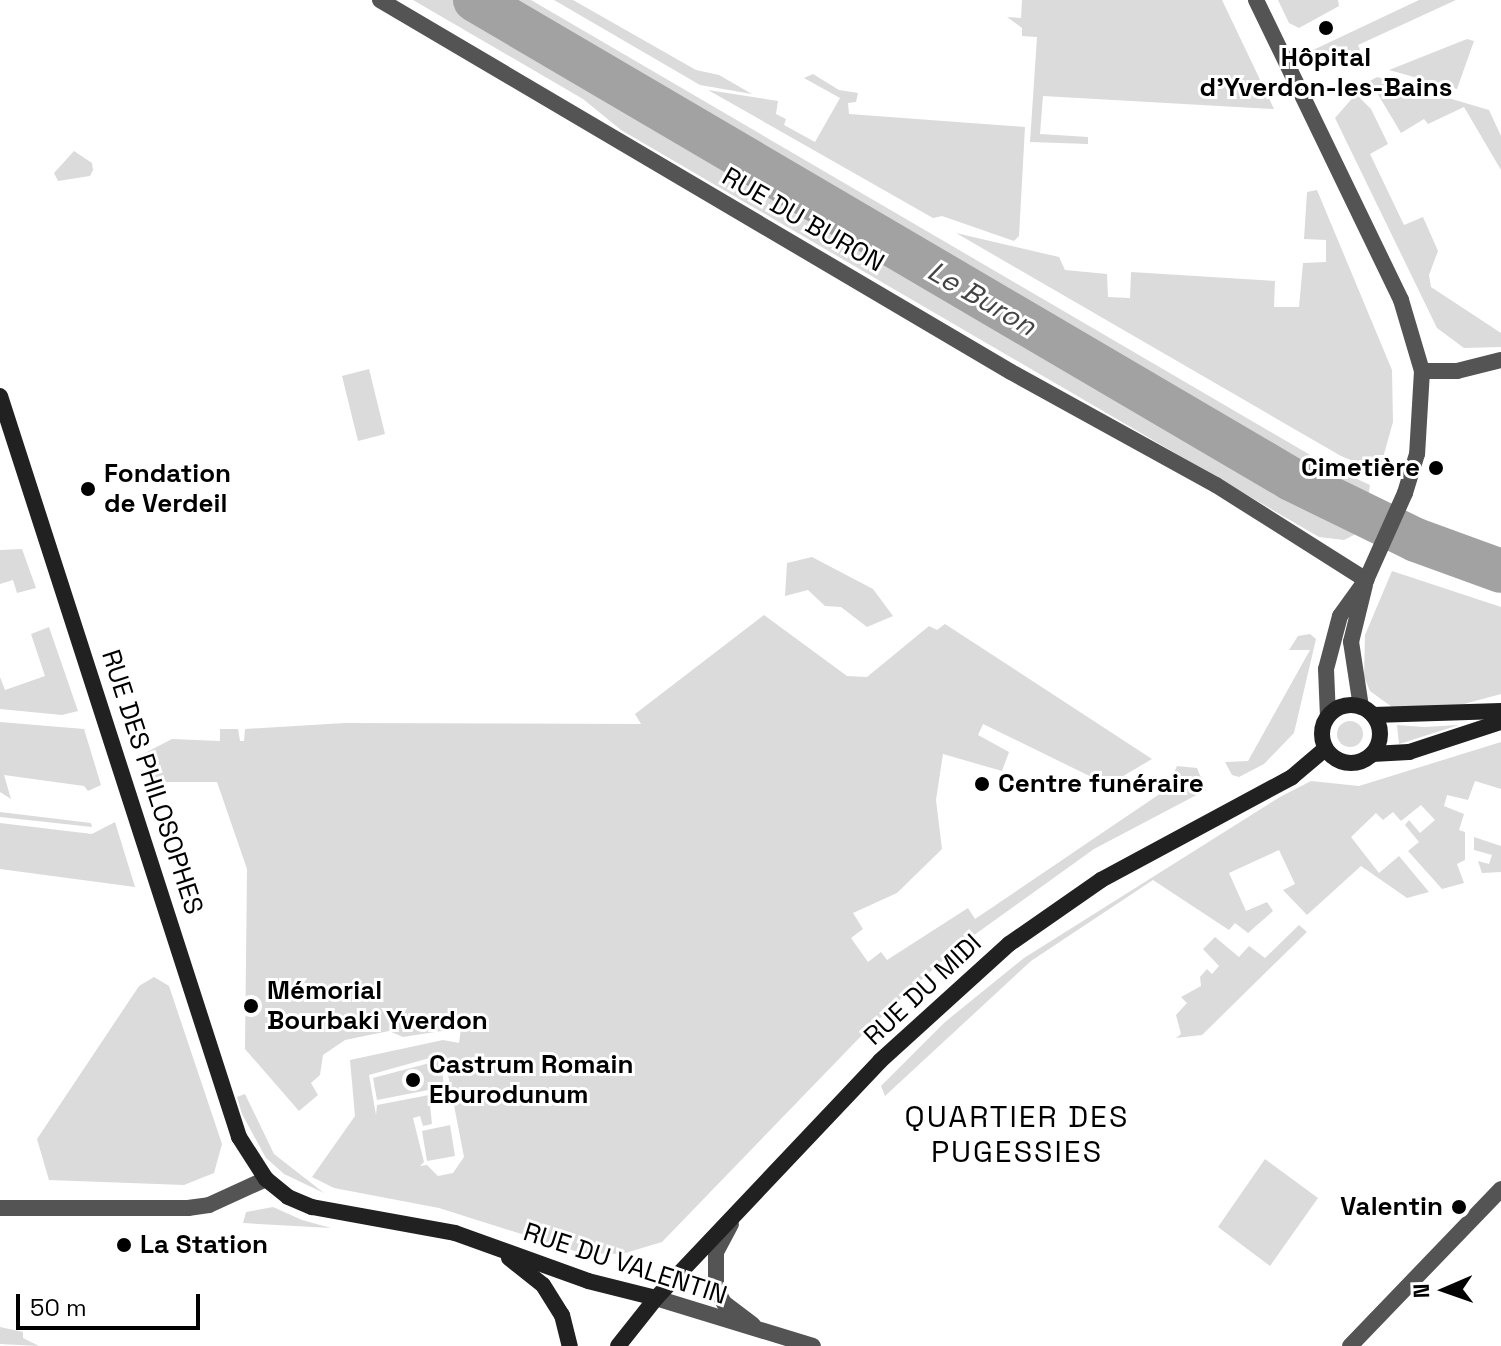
<!DOCTYPE html>
<html>
<head>
<meta charset="utf-8">
<style>
	body { margin:0 }
	#map { position:relative; width:1501px; height:1346px; overflow:hidden; background:#fff; font-family:"Space Grotesk",sans-serif }
	div>[style] { position:absolute }
	.green>* { inset:0; background:#dbdbdb }
	.round { border-radius:50% }
	.river>* { height:44px; margin:-22px; padding:0 22px; transform-origin:22px; border-radius:22px; background:#a2a2a2 }
	.street>* { height:16px; margin:-8px; padding:0 8px; transform-origin:8px; border-radius:8px; background:#545454 }
	.secondary>* { height:16px; margin:-8px; padding:0 8px; transform-origin:8px; border-radius:8px; background:#212121 }
	.secondary>.ring { margin:-8px; padding:0; box-sizing:content-box; background:none; border:16px solid #212121; border-radius:50% }
	.dots>* { width:22px; height:22px; translate:-50% -50%; box-sizing:border-box; border:4px solid #fff; border-radius:50% }
	span { translate:-50% -50%; white-space:nowrap; text-align:center; line-height:1.15; -webkit-text-stroke:6px #fff; paint-order:stroke }
	.poi-label { font-size:26px; color:#000; font-weight:700 }
	.right { translate:-100% -50%; text-align:right }
	.left { translate:0 -50%; text-align:left }
	.street-label { font-size:26px; color:#000 }
	.water-label { font-size:28px; color:#434343; font-style:italic }
	.quarter-label { font-size:30px; color:#000; letter-spacing:2px }
	.north { position:absolute; left:1405px; top:1250px; width:80px; height:80px; -webkit-text-stroke:6px #fff; paint-order:stroke; rotate:268deg; font-size:22px; font-weight:700; line-height:32px; text-align:center; color:#000 }
	.north::after { content:''; display:block; margin:auto; width:28px; height:36px; background:#000; clip-path:polygon(50% 0,100% 100%,50% 72%,0 100%) }
	.scale { position:absolute; left:16px; top:1294px; width:184px; height:36px; box-sizing:border-box; border:4px solid #000; border-top:0; padding-left:10px; font-size:24px; line-height:28px; white-space:nowrap; color:#000; -webkit-text-stroke:6px #fff; paint-order:stroke }
</style>
</head>
<body>
<div id="map">
	<div class="green">
		<i style="clip-path:polygon(413px 0,456px 0,1359px 524px,1354px 535px,1344px 540px,1319px 537px,621px 130px,583px 99px)"></i>
		<i style="clip-path:polygon(492px 0,531px 0,1329px 466px,1370px 485px,1367px 506px)"></i>
		<i style="clip-path:polygon(554px 0,573px 0,696px 70px,719px 75px,752px 94px,700px 85px)"></i>
		<i style="clip-path:polygon(1022px 0,1222px 0,1274px 109px,1043px 96px,1040px 134px,1088px 137px,1088px 144px,1030px 142px,1037px 37px,1022px 36px,1022px 28px,1007px 17px,1021px 18px)"></i>
		<i style="clip-path:polygon(1278px 0,1338px 0,1339px 6px,1299px 28px,1289px 23px)"></i>
		<i style="clip-path:polygon(1419px 0,1456px 0,1358px 45px,1365px 62px,1340px 59px,1314px 69px,1308px 63px,1311px 51px)"></i>
		<i style="clip-path:polygon(1467px 39px,1474px 41px,1457px 89px,1389px 70px)"></i>
		<i style="clip-path:polygon(813px 74px,839px 90px,858px 93px,856px 102px,848px 103px,849px 114px,1025px 127px,1019px 236px,1014px 241px,942px 216px,933px 218px,708px 90px,778px 101px,776px 114px,786px 119px,784px 125px,815px 142px,840px 98px,804px 78px)"></i>
		<i style="clip-path:polygon(1377px 77px,1489px 110px,1501px 136px,1501px 170px,1464px 107px,1428px 124px,1424px 119px,1401px 133px,1370px 81px)"></i>
		<i style="clip-path:polygon(1356px 94px,1371px 109px,1388px 144px,1370px 154px,1404px 225px,1423px 217px,1438px 251px,1429px 275px,1431px 287px,1501px 333px,1501px 347px,1464px 348px,1437px 328px,1335px 118px)"></i>
		<i style="clip-path:polygon(74px 151px,92px 163px,93px 170px,90px 176px,58px 181px,54px 173px)"></i>
		<i style="clip-path:polygon(1317px 190px,1392px 370px,1393px 422px,1379px 472px,1341px 456px,956px 233px,1059px 257px,1065px 270px,1107px 274px,1108px 297px,1130px 298px,1131px 272px,1275px 281px,1274px 307px,1299px 307px,1303px 263px,1326px 262px,1326px 240px,1304px 239px,1307px 192px)"></i>
		<i style="clip-path:polygon(369px 369px,385px 434px,358px 441px,342px 376px)"></i>
		<i style="clip-path:polygon(22px 549px,36px 588px,17px 593px,13px 580px,0 584px,0 550px)"></i>
		<i style="clip-path:polygon(812px 557px,873px 589px,893px 616px,867px 627px,841px 607px,825px 606px,808px 590px,785px 596px,787px 563px)"></i>
		<i style="clip-path:polygon(1392px 571px,1501px 607px,1501px 694px,1442px 710px,1396px 710px,1370px 691px,1364px 677px,1365px 635px)"></i>
		<i style="clip-path:polygon(evenodd,764px 615px,847px 676px,867px 677px,929px 626px,937px 630px,945px 624px,1152px 759px,1108px 785px,983px 724px,978px 735px,1009px 752px,1002px 771px,943px 754px,936px 800px,942px 849px,897px 893px,853px 913px,863px 929px,851px 938px,868px 962px,881px 952px,887px 960px,968px 908px,975px 919px,1167px 789px,1177px 766px,1197px 768px,1206px 790px,1094px 849px,956px 948px,866px 1031px,662px 1242px,622px 1254px,581px 1253px,439px 1208px,334px 1188px,312px 1177px,355px 1116px,350px 1060px,443px 1040px,459px 1043px,461px 1028px,403px 1037px,389px 1031px,345px 1040px,323px 1055px,320px 1075px,311px 1083px,318px 1095px,299px 1111px,245px 1049px,247px 869px,217px 782px,150px 782px,141px 755px,172px 739px,220px 741px,220px 729px,238px 729px,240px 741px,244px 741px,245px 729px,345px 723px,641px 724px,635px 714px,764px 615px,444px 1054px,464px 1157px,453px 1173px,438px 1176px,427px 1165px,420px 1166px,424px 1162px,413px 1118px,420px 1116px,423px 1126px,432px 1124px,429px 1095px,377px 1105px,376px 1115px,369px 1075px,444px 1054px)"></i>
		<i style="clip-path:polygon(49px 627px,78px 711px,62px 715px,0 709px,0 677px,5px 690px,45px 676px,31px 634px)"></i>
		<i style="clip-path:polygon(1310px 634px,1316px 639px,1294px 733px,1264px 764px,1239px 777px,1232px 775px,1225px 762px,1248px 761px,1310px 650px,1289px 650px,1298px 636px)"></i>
		<i class="round" style="left:1337px;top:721px;width:26px;height:26px"></i>
		<i style="clip-path:polygon(0 722px,84px 729px,101px 785px,88px 791px,84px 786px,4px 775px,11px 799px,0 792px)"></i>
		<i style="clip-path:polygon(1397px 725px,1424px 727px,1459px 725px,1399px 744px)"></i>
		<i style="clip-path:polygon(1501px 742px,1501px 789px,1475px 781px,1468px 800px,1447px 795px,1444px 806px,1464px 814px,1459px 830px,1465px 832px,1465px 860px,1457px 864px,1464px 883px,1442px 889px,1408px 851px,1419px 842px,1405px 825px,1409px 820px,1420px 833px,1435px 820px,1421px 805px,1401px 821px,1393px 812px,1383px 820px,1376px 813px,1351px 837px,1379px 873px,1399px 856px,1429px 892px,1407px 898px,1361px 866px,1307px 915px,1283px 890px,1295px 884px,1279px 850px,1229px 873px,1246px 911px,1267px 902px,1273px 911px,1248px 933px,1235px 923px,1229px 930px,1153px 880px,1031px 961px,885px 1096px,881px 1086px,945px 1022px,1024px 958px,1280px 797px,1311px 781px,1359px 786px)"></i>
		<i style="clip-path:polygon(0 812px,91px 823px,92px 827px,0 817px)"></i>
		<i style="clip-path:polygon(115px 822px,135px 887px,0 869px,0 823px,92px 834px)"></i>
		<i style="clip-path:polygon(1474px 837px,1501px 846px,1501px 872px,1482px 873px,1478px 861px,1489px 864px,1492px 855px,1474px 850px)"></i>
		<i style="clip-path:polygon(1299px 925px,1307px 932px,1202px 1035px,1176px 1038px,1181px 1034px,1176px 1015px,1187px 1003px,1181px 997px,1201px 986px,1200px 977px,1207px 969px,1212px 974px,1219px 966px,1203px 949px,1215px 937px,1239px 957px,1249px 946px,1265px 958px)"></i>
		<i style="clip-path:polygon(154px 977px,169px 986px,222px 1144px,214px 1173px,184px 1185px,49px 1180px,37px 1139px,139px 986px)"></i>
		<i style="clip-path:polygon(441px 1060px,444px 1087px,377px 1100px,373px 1078px)"></i>
		<i style="clip-path:polygon(245px 1094px,274px 1154px,324px 1193px,284px 1174px,266px 1158px,242px 1114px,237px 1097px)"></i>
		<i style="clip-path:polygon(450px 1125px,455px 1156px,427px 1161px,422px 1131px)"></i>
		<i style="clip-path:polygon(1265px 1159px,1318px 1198px,1270px 1266px,1218px 1227px)"></i>
		<i style="clip-path:polygon(273px 1207px,302px 1220px,331px 1228px,243px 1223px,246px 1212px)"></i>
		<i style="clip-path:polygon(0 1327px,23px 1332px,23px 1338px,39px 1346px,0 1344px)"></i>
	</div>
	<div class="river">
		<i style="left:475px;top:0;width:946px;rotate:30.41deg"></i>
		<i style="left:1291px;top:479px;width:139px;rotate:26deg"></i>
		<i style="left:1416px;top:540px;width:90px;rotate:20deg"></i>
	</div>
	<div class="street">
		<i style="left:380px;top:0;width:732px;rotate:30.52deg"></i>
		<i style="left:1011px;top:372px;width:234px;rotate:28.9deg"></i>
		<i style="left:1216px;top:485px;width:178px;rotate:32.3deg"></i>
		<i style="left:1256px;top:0;width:333px;rotate:64.2deg"></i>
		<i style="left:1401px;top:300px;width:74px;rotate:73.5deg"></i>
		<i style="left:1422px;top:371px;width:83px;rotate:93.4deg"></i>
		<i style="left:1417px;top:454px;width:41px;rotate:107.1deg"></i>
		<i style="left:1405px;top:493px;width:95px;rotate:114.1deg"></i>
		<i style="left:1366px;top:580px;width:44px;rotate:125.8deg"></i>
		<i style="left:1340px;top:616px;width:55px;rotate:104.8deg"></i>
		<i style="left:1326px;top:669px;width:47px;rotate:87.6deg"></i>
		<i style="left:1422px;top:371px;width:35px"></i>
		<i style="left:1457px;top:371px;width:45px;rotate:-14deg"></i>
		<i style="left:1361px;top:707px;width:66px;rotate:-98.7deg"></i>
		<i style="left:1351px;top:642px;width:59px;rotate:-76.2deg"></i>
		<i style="left:0;top:1208px;width:188px"></i>
		<i style="left:188px;top:1208px;width:21px;rotate:-8deg"></i>
		<i style="left:209px;top:1205px;width:63px;rotate:-24.5deg"></i>
		<i style="left:731px;top:1224px;width:32px;rotate:118deg"></i>
		<i style="left:716px;top:1252px;width:36px;rotate:90deg"></i>
		<i style="left:716px;top:1288px;width:17px;rotate:62deg"></i>
		<i style="left:724px;top:1303px;width:36px;rotate:37deg"></i>
		<i style="left:656px;top:1298px;width:164px;rotate:17deg"></i>
		<i style="left:1350px;top:1346px;width:218px;rotate:-46.1deg"></i>
	</div>
	<div class="secondary">
		<i style="left:0;top:396px;width:779px;rotate:72.12deg"></i>
		<i style="left:239px;top:1137px;width:50px;rotate:57.3deg"></i>
		<i style="left:266px;top:1179px;width:28px;rotate:39deg"></i>
		<i style="left:288px;top:1197px;width:26px;rotate:23deg"></i>
		<i style="left:312px;top:1207px;width:145px;rotate:10.3deg"></i>
		<i style="left:455px;top:1233px;width:141px;rotate:19.8deg"></i>
		<i style="left:588px;top:1281px;width:70px;rotate:14deg"></i>
		<i class="ring" style="left:1322px;top:705px;width:42px;height:42px"></i>
		<i style="left:1373px;top:715px;width:128px;rotate:-1.8deg"></i>
		<i style="left:1372px;top:754px;width:37px;rotate:-3deg"></i>
		<i style="left:1409px;top:752px;width:97px;rotate:-18.1deg"></i>
		<i style="left:509px;top:1258px;width:43px;rotate:38.5deg"></i>
		<i style="left:543px;top:1285px;width:36px;rotate:58deg"></i>
		<i style="left:562px;top:1315px;width:32px;rotate:76deg"></i>
		<i style="left:618px;top:1346px;width:61px;rotate:-51.6deg"></i>
		<i style="left:656px;top:1298px;width:326px;rotate:-46.6deg"></i>
		<i style="left:880px;top:1061px;width:174px;rotate:-42.2deg"></i>
		<i style="left:1009px;top:944px;width:112px;rotate:-34.8deg"></i>
		<i style="left:1101px;top:880px;width:217px;rotate:-28.3deg"></i>
		<i style="left:1292px;top:777px;width:43px;rotate:-40.3deg"></i>
	</div>
	<div class="dots">
		<i style="left:1326px;top:28px;background:#000"></i>
		<i style="left:1436px;top:468px;background:#000"></i>
		<i style="left:88px;top:489px;background:#000"></i>
		<i style="left:982px;top:784px;background:#000"></i>
		<i style="left:251px;top:1006px;background:#000"></i>
		<i style="left:413px;top:1080px;background:#000"></i>
		<i style="left:1459px;top:1207px;background:#000"></i>
		<i style="left:124px;top:1245px;background:#000"></i>
	</div>
	<div class="poi-label">
		<span style="left:1326px;top:73px">Hôpital<br>d'Yverdon-les-Bains</span>
		<span class="right" style="left:1420px;top:468px">Cimetière</span>
		<span class="left" style="left:104px;top:489px">Fondation<br>de Verdeil</span>
		<span class="left" style="left:998px;top:784px">Centre funéraire</span>
		<span class="left" style="left:267px;top:1006px">Mémorial<br>Bourbaki Yverdon</span>
		<span class="left" style="left:429px;top:1080px">Castrum Romain<br>Eburodunum</span>
		<span class="right" style="left:1443px;top:1207px">Valentin</span>
		<span class="left" style="left:140px;top:1245px">La Station</span>
	</div>
	<div class="street-label">
		<span style="left:803px;top:220px;rotate:30deg">RUE DU BURON</span>
		<span style="left:152px;top:782px;rotate:72deg">RUE DES PHILOSOPHES</span>
		<span style="left:923px;top:990px;rotate:-43deg">RUE DU MIDI</span>
		<span style="left:625px;top:1264px;rotate:18deg">RUE DU VALENTIN</span>
	</div>
	<div class="water-label">
		<span style="left:982px;top:298px;rotate:30deg">Le Buron</span>
	</div>
	<div class="quarter-label">
		<span style="left:1017px;top:1134px">QUARTIER DES<br>PUGESSIES</span>
	</div>
	<div class="north">N</div>
	<div class="scale">50 m</div>
</div>
</body>
</html>
